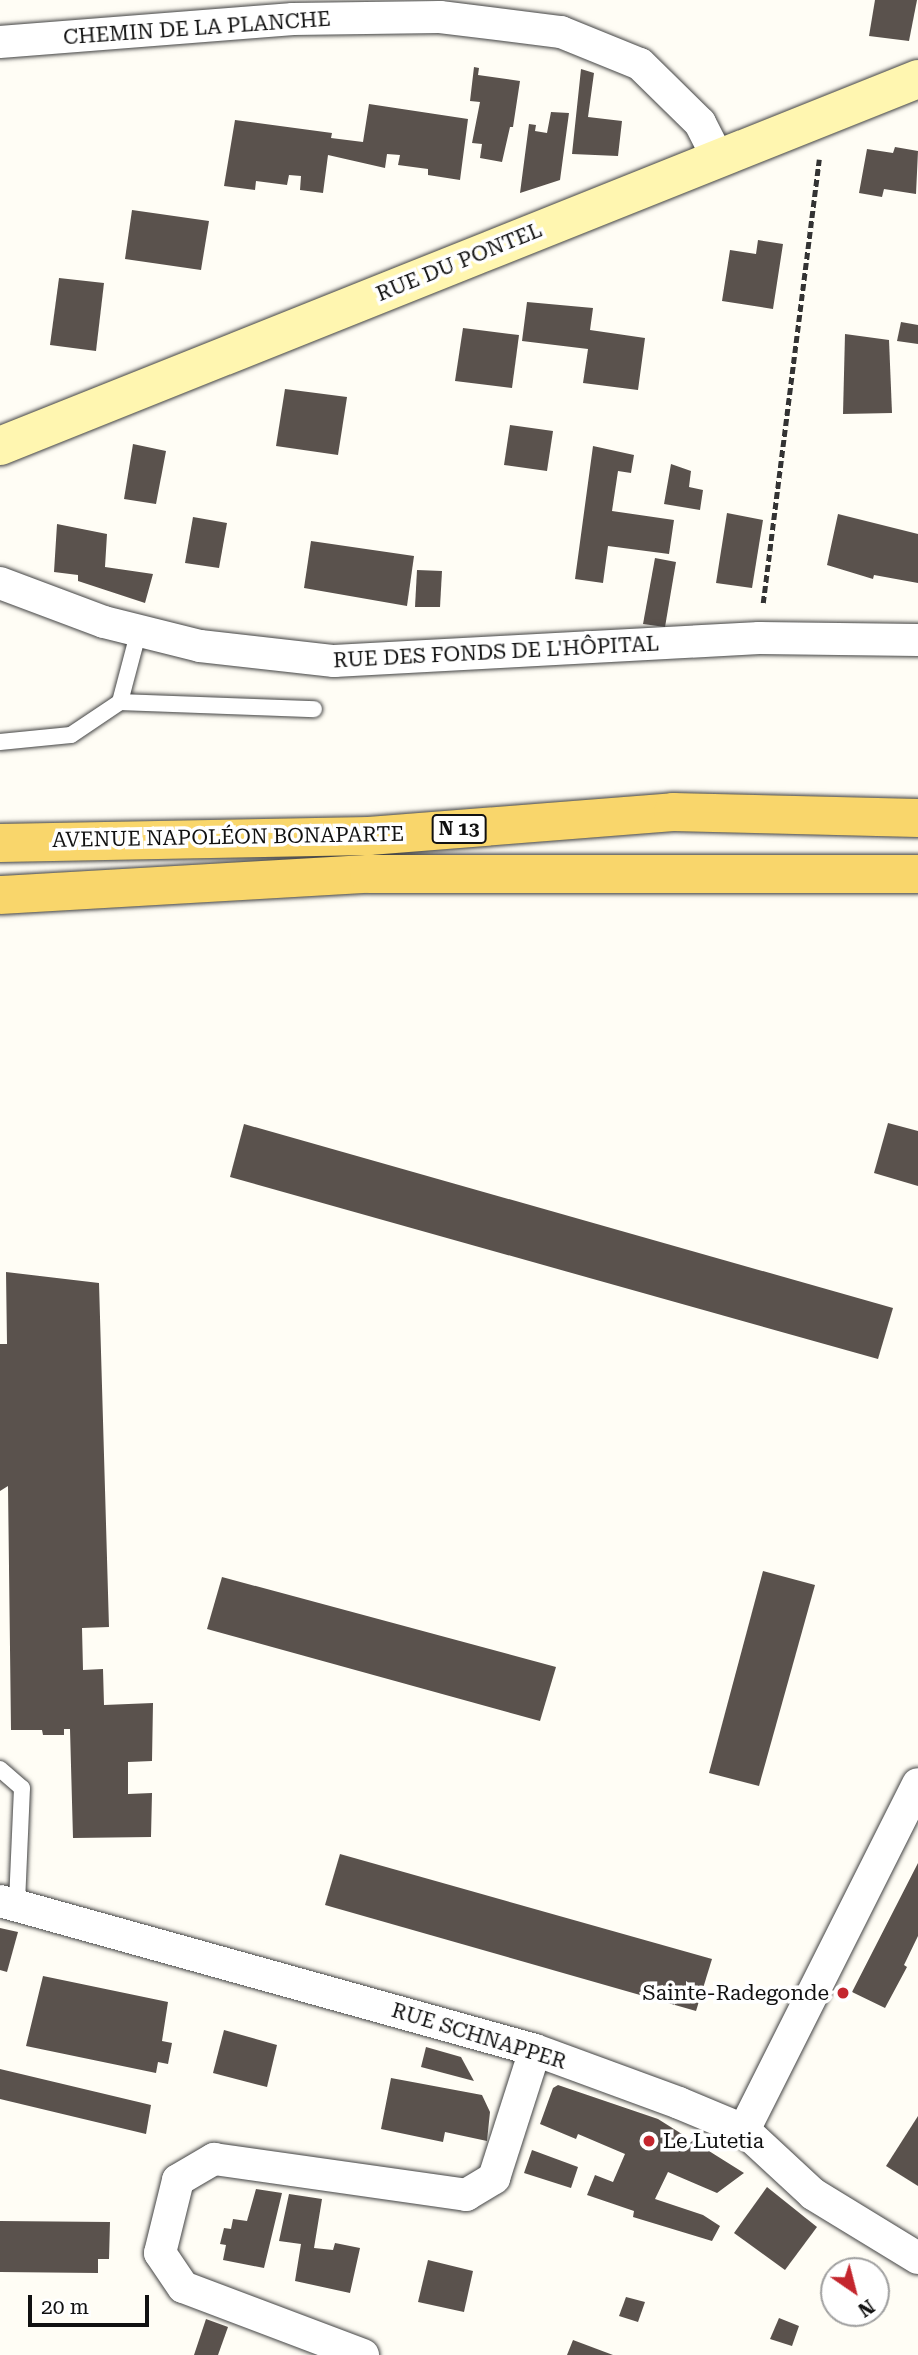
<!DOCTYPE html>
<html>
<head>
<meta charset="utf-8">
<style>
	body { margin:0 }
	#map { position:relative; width:918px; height:2355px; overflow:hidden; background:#fffdf5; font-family:"Roboto Serif",serif }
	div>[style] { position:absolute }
	.building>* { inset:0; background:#5a524d }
	.path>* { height:4.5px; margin-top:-2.25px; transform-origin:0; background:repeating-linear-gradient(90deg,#333 0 7px,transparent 0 10.5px) }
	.roads { filter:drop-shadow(0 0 2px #444) drop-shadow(0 0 2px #444) }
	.service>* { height:16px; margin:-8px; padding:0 8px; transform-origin:8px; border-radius:8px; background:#fff }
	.minor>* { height:32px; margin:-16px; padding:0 16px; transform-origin:16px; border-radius:16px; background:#fff }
	.secondary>* { height:38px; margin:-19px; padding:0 19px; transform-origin:19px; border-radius:19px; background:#fff6b0 }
	.primary>* { height:38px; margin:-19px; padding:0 19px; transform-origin:19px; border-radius:19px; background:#f9d66b }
	.dots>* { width:19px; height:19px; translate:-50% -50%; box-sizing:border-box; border:4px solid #fff; border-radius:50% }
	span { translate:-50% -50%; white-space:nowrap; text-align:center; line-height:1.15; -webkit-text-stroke:7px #fff; paint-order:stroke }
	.shield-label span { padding:2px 5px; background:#fff; border:2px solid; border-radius:5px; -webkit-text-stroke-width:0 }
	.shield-label { font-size:19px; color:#111; font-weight:700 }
	.street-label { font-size:21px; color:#111 }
	.poi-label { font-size:21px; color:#111 }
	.right { translate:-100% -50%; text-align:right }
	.left { translate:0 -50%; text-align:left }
	.north { position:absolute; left:820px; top:2257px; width:70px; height:70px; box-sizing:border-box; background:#fff; border:2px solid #a0a0a0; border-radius:50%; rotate:145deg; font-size:19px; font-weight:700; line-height:28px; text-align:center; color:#111 }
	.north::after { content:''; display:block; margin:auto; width:24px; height:32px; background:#c4262e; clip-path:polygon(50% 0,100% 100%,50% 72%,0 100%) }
	.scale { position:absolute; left:28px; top:2295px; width:121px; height:32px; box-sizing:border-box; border:4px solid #111; border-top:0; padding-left:9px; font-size:21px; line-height:24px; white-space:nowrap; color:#111; -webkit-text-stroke:5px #fff; paint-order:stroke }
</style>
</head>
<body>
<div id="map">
	<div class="building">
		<i style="clip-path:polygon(875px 0,917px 0,909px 41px,869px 36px)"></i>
		<i style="clip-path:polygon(474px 67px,479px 68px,478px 75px,520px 81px,513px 127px,510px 127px,502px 162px,480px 158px,482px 144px,472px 143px,480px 102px,470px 101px)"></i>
		<i style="clip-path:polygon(581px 69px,594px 73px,588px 117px,622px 121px,618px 156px,572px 154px)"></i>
		<i style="clip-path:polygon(369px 104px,468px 119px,460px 180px,428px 175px,428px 169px,398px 165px,400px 155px,387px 154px,385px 168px,328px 155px,323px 193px,300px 190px,301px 176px,289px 175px,287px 185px,256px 181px,255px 190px,224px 186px,235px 120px,332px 133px,331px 138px,363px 142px)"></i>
		<i style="clip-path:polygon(551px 112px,569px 113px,560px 180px,520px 193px,529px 124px,536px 125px,535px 131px,547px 133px)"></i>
		<i style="clip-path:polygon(895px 147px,918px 151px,916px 194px,884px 189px,882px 197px,859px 193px,867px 149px,893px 153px)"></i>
		<i style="clip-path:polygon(132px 210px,209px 221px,201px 270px,125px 259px)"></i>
		<i style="clip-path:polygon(758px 240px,783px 244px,773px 309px,722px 301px,730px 250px,756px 254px)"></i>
		<i style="clip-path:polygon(59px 278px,104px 283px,96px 351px,50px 345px)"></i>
		<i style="clip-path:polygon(527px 302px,593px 308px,590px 330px,645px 338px,638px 390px,583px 383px,588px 349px,522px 341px)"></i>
		<i style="clip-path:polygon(901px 322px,918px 325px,918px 344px,897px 341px)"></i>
		<i style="clip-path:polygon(463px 328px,519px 335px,512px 388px,455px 381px)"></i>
		<i style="clip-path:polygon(845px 334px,889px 340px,892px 413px,843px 414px)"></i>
		<i style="clip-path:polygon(285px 389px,347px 397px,338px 455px,276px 446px)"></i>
		<i style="clip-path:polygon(510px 425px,553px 431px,547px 471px,504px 465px)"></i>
		<i style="clip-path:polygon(133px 444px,166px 451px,156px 504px,124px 499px)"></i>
		<i style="clip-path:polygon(593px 446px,634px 455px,631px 473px,618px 471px,612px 511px,674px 520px,669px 554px,608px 546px,603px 583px,575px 579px)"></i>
		<i style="clip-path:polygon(671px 464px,691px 471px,689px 487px,703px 490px,700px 510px,664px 504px)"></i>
		<i style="clip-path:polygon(727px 513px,763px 520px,752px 588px,716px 583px)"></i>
		<i style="clip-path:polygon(838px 514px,918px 534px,918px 583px,874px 575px,873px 579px,827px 565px)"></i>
		<i style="clip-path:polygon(193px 517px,227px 523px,219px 568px,185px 563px)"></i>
		<i style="clip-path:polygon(57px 524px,107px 534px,105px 567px,153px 574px,145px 603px,78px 581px,78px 575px,54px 572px)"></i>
		<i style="clip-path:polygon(311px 541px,414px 556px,407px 606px,304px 588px)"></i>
		<i style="clip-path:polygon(655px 558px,676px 562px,665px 627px,643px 624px)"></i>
		<i style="clip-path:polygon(417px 570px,442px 571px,440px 607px,415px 607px)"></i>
		<i style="clip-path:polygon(888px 1123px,918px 1131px,918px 1186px,874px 1173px)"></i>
		<i style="clip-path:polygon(244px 1124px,893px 1308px,878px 1359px,230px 1177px)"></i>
		<i style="clip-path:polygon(6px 1272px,99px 1283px,109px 1627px,82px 1628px,83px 1670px,103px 1669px,104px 1705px,153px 1703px,152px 1761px,128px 1762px,128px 1794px,152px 1793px,151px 1837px,73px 1838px,70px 1729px,64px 1729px,64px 1735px,43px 1735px,42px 1730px,11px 1730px,8px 1486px,0 1491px,0 1344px,7px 1344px)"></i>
		<i style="clip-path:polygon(763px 1571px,815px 1585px,759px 1786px,709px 1773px)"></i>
		<i style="clip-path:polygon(222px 1577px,556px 1667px,540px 1721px,207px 1629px)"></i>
		<i style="clip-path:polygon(340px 1854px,712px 1959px,696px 2011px,325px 1905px)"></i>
		<i style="clip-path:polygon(918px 1863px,918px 1936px,904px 1965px,907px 1967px,885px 2008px,852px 1992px)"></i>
		<i style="clip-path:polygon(0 1928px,18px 1932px,7px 1972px,0 1970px)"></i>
		<i style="clip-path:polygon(43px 1976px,168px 2002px,162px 2041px,172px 2043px,168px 2064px,158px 2062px,156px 2073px,26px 2046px)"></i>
		<i style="clip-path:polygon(224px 2030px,277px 2045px,267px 2087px,213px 2073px)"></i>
		<i style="clip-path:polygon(426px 2047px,461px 2057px,474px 2081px,421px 2067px)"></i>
		<i style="clip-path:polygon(0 2069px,151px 2105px,146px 2134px,0 2099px)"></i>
		<i style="clip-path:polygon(391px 2078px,482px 2095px,490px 2112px,487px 2141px,445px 2132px,443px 2142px,381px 2129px)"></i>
		<i style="clip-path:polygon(558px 2085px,658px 2119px,744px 2173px,717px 2193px,668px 2172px,655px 2199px,703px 2215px,720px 2226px,712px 2241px,633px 2217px,634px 2211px,587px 2195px,595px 2175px,613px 2182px,625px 2154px,578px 2134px,576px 2139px,540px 2124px,553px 2088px)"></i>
		<i style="clip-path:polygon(918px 2116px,918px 2186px,886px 2166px)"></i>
		<i style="clip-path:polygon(532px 2150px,578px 2167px,571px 2188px,524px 2173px)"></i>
		<i style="clip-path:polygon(767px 2187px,817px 2227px,785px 2270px,734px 2233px)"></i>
		<i style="clip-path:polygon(256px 2189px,282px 2193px,264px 2268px,223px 2260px,226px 2245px,220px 2244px,224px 2228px,231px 2229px,233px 2219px,247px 2221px)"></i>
		<i style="clip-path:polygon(289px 2194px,322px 2199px,314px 2248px,333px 2250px,335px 2243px,360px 2248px,350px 2293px,295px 2281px,301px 2244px,279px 2241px)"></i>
		<i style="clip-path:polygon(0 2221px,110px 2222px,109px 2259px,98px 2259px,98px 2273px,0 2272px)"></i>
		<i style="clip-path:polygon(428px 2260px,473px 2271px,464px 2312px,418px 2302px)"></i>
		<i style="clip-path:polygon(626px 2297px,645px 2302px,638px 2322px,619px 2316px)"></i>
		<i style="clip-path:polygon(779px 2318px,799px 2326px,792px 2346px,770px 2339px)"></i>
		<i style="clip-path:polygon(206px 2319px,228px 2327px,218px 2355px,194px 2355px)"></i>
		<i style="clip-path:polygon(573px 2340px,613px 2355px,567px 2355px)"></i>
	</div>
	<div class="path">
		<i style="left:763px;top:603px;width:447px;rotate:-82.8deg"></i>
	</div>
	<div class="roads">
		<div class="service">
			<i style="left:139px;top:630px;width:74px;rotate:104.8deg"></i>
			<i style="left:120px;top:702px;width:194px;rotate:2.1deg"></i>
			<i style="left:0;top:742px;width:71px;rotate:-5.6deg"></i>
			<i style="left:71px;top:735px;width:59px;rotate:-34deg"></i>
			<i style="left:0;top:1769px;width:29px;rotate:41deg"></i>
			<i style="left:22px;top:1788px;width:116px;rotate:92.5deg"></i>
		</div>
		<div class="minor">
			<i style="left:0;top:42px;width:294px;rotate:-4.5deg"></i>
			<i style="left:293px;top:19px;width:147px;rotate:-0.8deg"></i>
			<i style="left:440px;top:17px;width:122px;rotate:7.1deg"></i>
			<i style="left:561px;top:32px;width:85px;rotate:22.1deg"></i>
			<i style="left:640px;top:64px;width:84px;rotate:44.5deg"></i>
			<i style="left:700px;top:123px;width:39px;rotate:63deg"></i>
			<i style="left:0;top:583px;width:111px;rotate:20.6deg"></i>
			<i style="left:104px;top:622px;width:99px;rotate:14deg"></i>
			<i style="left:200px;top:646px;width:135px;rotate:6.4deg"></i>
			<i style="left:334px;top:661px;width:426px;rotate:-3.1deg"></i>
			<i style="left:759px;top:638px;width:159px;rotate:0.7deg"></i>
			<i style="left:0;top:1901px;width:555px;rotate:15.56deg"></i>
			<i style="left:535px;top:2050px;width:153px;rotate:20.2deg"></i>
			<i style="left:679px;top:2103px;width:70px;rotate:22.6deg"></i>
			<i style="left:744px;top:2130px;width:94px;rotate:42.8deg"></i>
			<i style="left:813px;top:2194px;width:123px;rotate:31.4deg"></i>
			<i style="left:744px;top:2130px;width:387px;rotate:-63.3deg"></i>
			<i style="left:363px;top:2355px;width:192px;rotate:-159.3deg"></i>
			<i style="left:183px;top:2287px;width:41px;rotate:-124.1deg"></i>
			<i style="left:160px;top:2253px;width:75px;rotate:-76.1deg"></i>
			<i style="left:178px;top:2180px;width:42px;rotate:-30.3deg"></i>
			<i style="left:214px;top:2159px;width:255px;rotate:8.1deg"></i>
			<i style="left:466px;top:2195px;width:33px;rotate:-31deg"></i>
			<i style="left:494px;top:2178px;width:134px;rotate:-72.2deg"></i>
		</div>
		<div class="secondary">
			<i style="left:0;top:446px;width:989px;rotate:-21.79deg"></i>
		</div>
		<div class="primary">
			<i style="left:0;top:843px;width:369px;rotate:-1.1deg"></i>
			<i style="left:369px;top:836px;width:305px;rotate:-4.5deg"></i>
			<i style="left:673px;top:812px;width:245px;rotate:1.4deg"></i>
			<i style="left:0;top:895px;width:370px;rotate:-3.3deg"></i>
			<i style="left:369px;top:874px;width:549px"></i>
		</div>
	</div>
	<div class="dots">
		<i style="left:843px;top:1993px;background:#c4262e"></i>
		<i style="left:649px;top:2141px;background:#c4262e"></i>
	</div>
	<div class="shield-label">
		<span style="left:459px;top:829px">N 13</span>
	</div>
	<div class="street-label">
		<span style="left:197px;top:28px;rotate:-4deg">CHEMIN DE LA PLANCHE</span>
		<span style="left:459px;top:262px;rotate:-22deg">RUE DU PONTEL</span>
		<span style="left:496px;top:652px;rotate:-3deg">RUE DES FONDS DE L'HÔPITAL</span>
		<span style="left:228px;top:837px;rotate:-1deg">AVENUE NAPOLÉON BONAPARTE</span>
		<span style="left:479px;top:2036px;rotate:17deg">RUE SCHNAPPER</span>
	</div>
	<div class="poi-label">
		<span class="right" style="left:829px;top:1993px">Sainte-Radegonde</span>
		<span class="left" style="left:663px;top:2141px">Le Lutetia</span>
	</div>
	<div class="north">N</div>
	<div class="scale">20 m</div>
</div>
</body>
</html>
